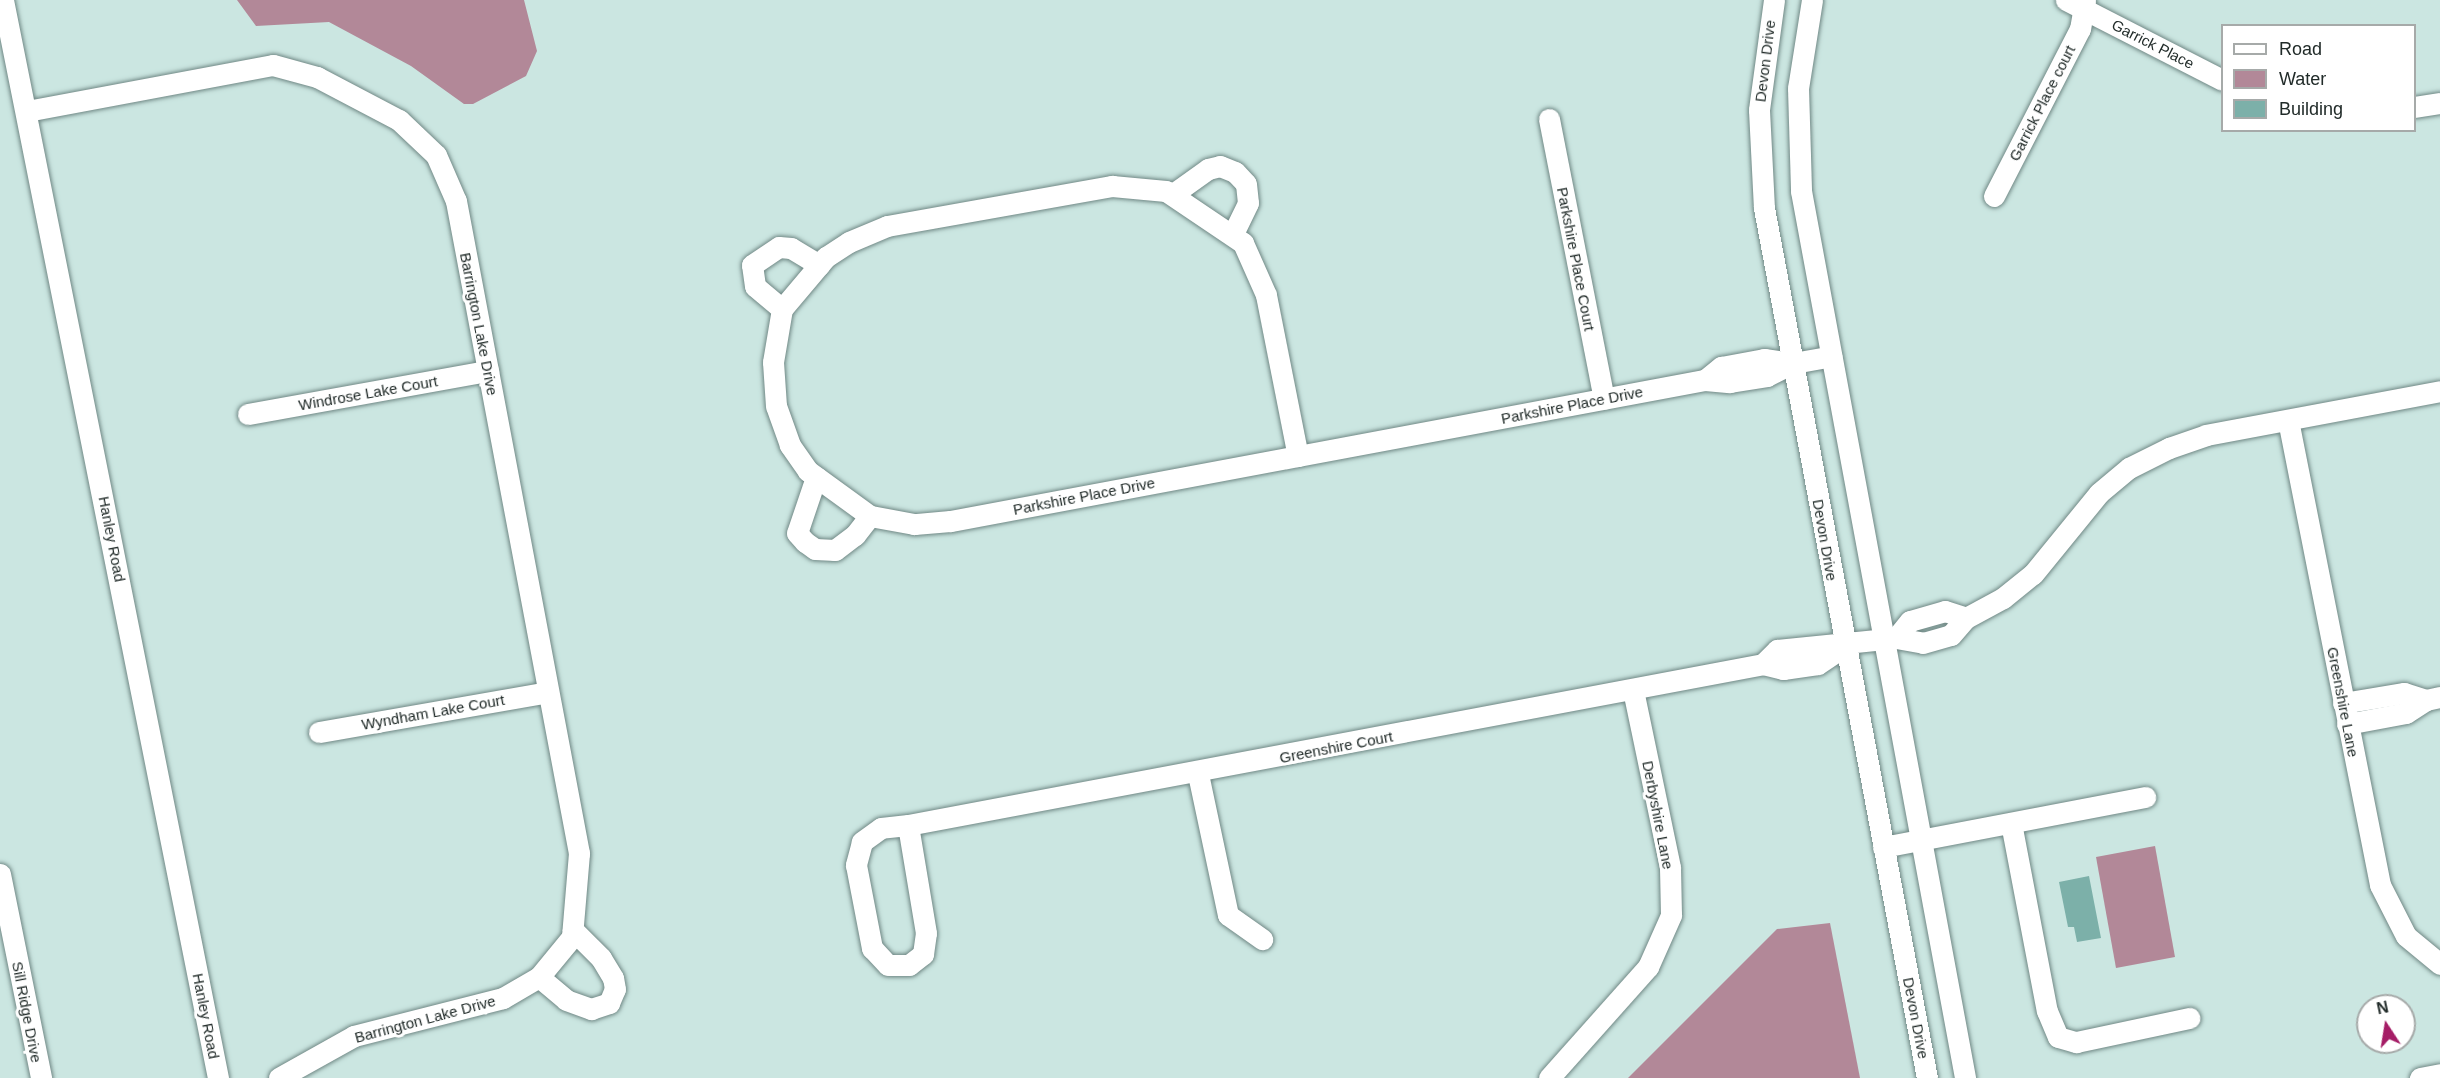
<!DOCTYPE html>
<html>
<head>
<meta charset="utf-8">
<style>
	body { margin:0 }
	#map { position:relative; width:2440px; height:1078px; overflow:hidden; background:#cbe6e1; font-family:Helvetica,sans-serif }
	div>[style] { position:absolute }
	.water>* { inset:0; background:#b28898 }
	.building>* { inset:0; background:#7cb0a9 }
	.roads { filter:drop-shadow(0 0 2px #708885) drop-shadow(0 0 2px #708885) }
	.minor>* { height:21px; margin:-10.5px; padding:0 10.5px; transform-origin:10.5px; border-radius:10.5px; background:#fff }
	span { translate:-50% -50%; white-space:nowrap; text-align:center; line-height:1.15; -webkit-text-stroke:6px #fff; paint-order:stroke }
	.street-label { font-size:15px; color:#212b29 }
	.legend { position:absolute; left:2221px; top:24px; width:195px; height:108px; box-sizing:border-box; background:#fff; border:2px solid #a6aaa9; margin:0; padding:8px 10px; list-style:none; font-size:18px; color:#212b29 }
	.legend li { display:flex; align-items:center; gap:12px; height:30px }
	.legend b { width:30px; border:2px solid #a6aaa9 }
	.north { position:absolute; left:2356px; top:994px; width:60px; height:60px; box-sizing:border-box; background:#fff; border:2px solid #a6aaa9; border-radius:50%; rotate:348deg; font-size:16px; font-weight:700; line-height:24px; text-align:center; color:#212b29 }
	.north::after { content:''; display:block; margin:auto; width:21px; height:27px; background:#a51d66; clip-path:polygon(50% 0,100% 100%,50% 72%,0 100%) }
</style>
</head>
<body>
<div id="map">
	<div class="water">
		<i style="clip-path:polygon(237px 0,524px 0,537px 51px,526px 76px,473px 104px,464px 104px,411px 66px,329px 22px,256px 26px)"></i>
		<i style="clip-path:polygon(2155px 846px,2175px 957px,2116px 968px,2096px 857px)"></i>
		<i style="clip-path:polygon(1830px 923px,1860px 1078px,1628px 1078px,1777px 929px)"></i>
	</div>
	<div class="building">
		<i style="clip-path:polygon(2089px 876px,2101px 938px,2077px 942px,2074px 927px,2068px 927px,2059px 882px)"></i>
	</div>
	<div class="roads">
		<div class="minor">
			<i style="left:3px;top:0;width:1099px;rotate:78.72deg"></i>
			<i style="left:1774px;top:0;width:111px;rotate:97.8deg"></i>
			<i style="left:1759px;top:110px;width:98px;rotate:87.1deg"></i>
			<i style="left:1764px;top:208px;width:885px;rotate:79.39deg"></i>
			<i style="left:1812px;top:0;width:89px;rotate:99deg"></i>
			<i style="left:1798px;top:88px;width:103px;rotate:88.3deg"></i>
			<i style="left:1801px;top:191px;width:902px;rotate:79.52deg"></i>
			<i style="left:2066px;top:0;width:175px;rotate:27.1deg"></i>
			<i style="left:2414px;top:107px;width:26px;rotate:-9deg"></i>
			<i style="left:27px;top:111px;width:250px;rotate:-10.6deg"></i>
			<i style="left:273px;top:65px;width:46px;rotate:15.3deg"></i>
			<i style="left:317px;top:77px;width:93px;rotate:27.7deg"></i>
			<i style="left:399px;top:120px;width:51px;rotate:43.4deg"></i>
			<i style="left:436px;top:155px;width:50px;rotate:66.5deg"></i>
			<i style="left:456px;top:201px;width:664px;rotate:79.32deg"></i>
			<i style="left:579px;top:853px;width:84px;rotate:94.8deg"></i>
			<i style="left:572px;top:937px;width:52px;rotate:129.5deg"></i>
			<i style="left:539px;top:977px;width:42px;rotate:149.7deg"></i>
			<i style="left:503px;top:998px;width:154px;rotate:165.7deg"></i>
			<i style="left:354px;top:1036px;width:86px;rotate:150.8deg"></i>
			<i style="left:1549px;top:119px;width:285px;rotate:78.9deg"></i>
			<i style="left:1112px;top:186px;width:54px;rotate:5.3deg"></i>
			<i style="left:1166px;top:191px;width:93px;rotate:34deg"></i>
			<i style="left:1243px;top:243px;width:57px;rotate:66.1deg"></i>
			<i style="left:1266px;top:295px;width:164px;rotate:78.8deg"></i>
			<i style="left:1298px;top:456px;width:354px;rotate:169.4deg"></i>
			<i style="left:950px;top:521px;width:36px;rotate:175deg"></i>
			<i style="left:914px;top:524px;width:45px;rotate:-169.7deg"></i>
			<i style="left:870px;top:516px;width:77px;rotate:-144deg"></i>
			<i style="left:808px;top:471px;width:32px;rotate:-125deg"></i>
			<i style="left:790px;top:445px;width:41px;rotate:-109.7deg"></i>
			<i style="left:776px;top:406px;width:44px;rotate:-93.9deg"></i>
			<i style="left:773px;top:362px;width:54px;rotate:-80.4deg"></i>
			<i style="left:782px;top:309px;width:68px;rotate:-49.8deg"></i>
			<i style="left:826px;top:257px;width:27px;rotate:-33deg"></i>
			<i style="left:849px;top:242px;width:41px;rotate:-22.8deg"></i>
			<i style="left:887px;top:226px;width:229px;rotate:-10.1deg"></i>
			<i style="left:1173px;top:194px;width:43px;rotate:-35.5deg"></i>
			<i style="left:1208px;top:169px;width:12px;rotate:-14deg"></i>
			<i style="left:1220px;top:166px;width:16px;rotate:22deg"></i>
			<i style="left:1235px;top:172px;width:16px;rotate:47deg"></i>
			<i style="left:1246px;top:184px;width:19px;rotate:84deg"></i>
			<i style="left:1248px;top:203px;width:34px;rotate:116deg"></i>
			<i style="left:1994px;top:196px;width:188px;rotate:-62.8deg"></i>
			<i style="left:2080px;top:29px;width:29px;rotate:-80deg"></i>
			<i style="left:782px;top:309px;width:35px;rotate:-140deg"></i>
			<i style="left:755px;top:286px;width:21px;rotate:-98deg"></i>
			<i style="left:752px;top:265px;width:32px;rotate:-34deg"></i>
			<i style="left:779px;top:247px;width:12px;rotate:5deg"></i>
			<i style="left:791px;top:248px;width:33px;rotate:31deg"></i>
			<i style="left:1705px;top:380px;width:21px;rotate:-39deg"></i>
			<i style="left:1721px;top:367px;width:44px;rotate:-10.5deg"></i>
			<i style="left:1764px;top:359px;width:29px;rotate:8deg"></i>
			<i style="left:248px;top:414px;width:244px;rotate:-10.2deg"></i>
			<i style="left:2288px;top:420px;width:474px;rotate:78.8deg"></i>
			<i style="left:2380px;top:885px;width:57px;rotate:63deg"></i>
			<i style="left:2406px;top:936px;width:44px;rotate:39.5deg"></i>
			<i style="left:1298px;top:456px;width:414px;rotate:-10.6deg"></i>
			<i style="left:1705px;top:380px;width:25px;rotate:5deg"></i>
			<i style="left:1730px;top:382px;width:37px;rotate:-9deg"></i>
			<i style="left:1767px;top:376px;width:29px;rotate:-27deg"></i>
			<i style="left:1793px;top:363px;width:39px;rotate:-10deg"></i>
			<i style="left:816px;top:477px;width:59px;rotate:108.7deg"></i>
			<i style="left:797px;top:533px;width:12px;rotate:48deg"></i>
			<i style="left:805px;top:542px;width:12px;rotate:35deg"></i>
			<i style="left:815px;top:549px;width:20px;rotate:3deg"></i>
			<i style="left:835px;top:550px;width:25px;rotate:-37deg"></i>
			<i style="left:855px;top:535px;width:24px;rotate:-52deg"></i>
			<i style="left:1896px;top:638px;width:22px;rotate:-51deg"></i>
			<i style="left:1910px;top:621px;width:36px;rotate:-16deg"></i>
			<i style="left:1945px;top:611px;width:22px;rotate:18deg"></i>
			<i style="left:1763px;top:664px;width:20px;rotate:-45deg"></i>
			<i style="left:1777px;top:650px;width:120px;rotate:-5.8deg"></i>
			<i style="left:1896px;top:638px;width:27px;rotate:10deg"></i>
			<i style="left:1923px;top:643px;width:29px;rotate:-16deg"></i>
			<i style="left:1951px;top:635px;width:23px;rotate:-49deg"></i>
			<i style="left:1966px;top:618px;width:42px;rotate:-28.4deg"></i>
			<i style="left:2003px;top:598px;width:38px;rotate:-39deg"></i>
			<i style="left:2033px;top:574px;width:104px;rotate:-50.8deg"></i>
			<i style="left:2099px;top:493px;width:39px;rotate:-40deg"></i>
			<i style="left:2129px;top:468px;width:45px;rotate:-26.6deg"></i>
			<i style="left:2169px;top:448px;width:39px;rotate:-19deg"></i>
			<i style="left:2206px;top:435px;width:238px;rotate:-10.6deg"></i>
			<i style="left:2343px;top:703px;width:62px;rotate:-9.3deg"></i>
			<i style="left:2404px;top:693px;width:23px;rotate:18deg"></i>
			<i style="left:2347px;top:724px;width:60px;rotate:-10.6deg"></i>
			<i style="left:2406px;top:713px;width:24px;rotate:-33deg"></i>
			<i style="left:2426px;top:700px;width:14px;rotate:-12deg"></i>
			<i style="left:319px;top:732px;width:232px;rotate:-9.9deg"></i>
			<i style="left:1198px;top:774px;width:144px;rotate:78deg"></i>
			<i style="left:1228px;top:915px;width:42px;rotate:35.2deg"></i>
			<i style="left:2011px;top:823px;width:191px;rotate:79.2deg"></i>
			<i style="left:2047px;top:1011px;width:28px;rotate:67deg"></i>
			<i style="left:2058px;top:1037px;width:19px;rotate:16deg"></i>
			<i style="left:2076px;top:1042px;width:116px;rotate:-12deg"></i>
			<i style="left:908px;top:825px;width:27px;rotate:174deg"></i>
			<i style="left:881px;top:828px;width:24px;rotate:144deg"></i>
			<i style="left:862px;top:842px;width:24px;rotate:105deg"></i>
			<i style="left:856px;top:865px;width:85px;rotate:79.1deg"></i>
			<i style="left:872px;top:948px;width:23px;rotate:47deg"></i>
			<i style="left:888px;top:965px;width:21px"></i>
			<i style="left:909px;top:965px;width:18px;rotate:-38deg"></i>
			<i style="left:923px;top:954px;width:21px;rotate:-82deg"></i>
			<i style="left:926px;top:933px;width:109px;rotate:-99.5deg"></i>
			<i style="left:908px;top:825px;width:870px;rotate:-10.66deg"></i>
			<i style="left:1763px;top:664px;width:21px;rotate:14deg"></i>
			<i style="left:1783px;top:669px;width:35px;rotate:-8deg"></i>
			<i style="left:1818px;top:664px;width:32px;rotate:-34deg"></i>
			<i style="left:1883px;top:847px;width:267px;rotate:-10.8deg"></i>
			<i style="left:0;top:874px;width:208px;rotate:78.6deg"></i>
			<i style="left:539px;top:977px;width:35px;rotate:40deg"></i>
			<i style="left:566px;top:1000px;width:27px;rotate:20deg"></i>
			<i style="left:591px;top:1009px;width:19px;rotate:-18deg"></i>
			<i style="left:609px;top:1003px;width:15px;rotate:-67deg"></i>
			<i style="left:615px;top:989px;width:11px;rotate:-100deg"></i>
			<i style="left:613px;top:978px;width:23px;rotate:-121deg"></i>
			<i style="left:601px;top:958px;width:40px;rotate:-135deg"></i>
			<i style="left:1549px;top:1078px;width:149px;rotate:-48.3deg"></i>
			<i style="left:1648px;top:967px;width:57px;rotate:-66.1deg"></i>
			<i style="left:1671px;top:915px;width:48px;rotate:-91.2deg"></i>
			<i style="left:1670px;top:867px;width:181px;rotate:-101.8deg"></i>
			<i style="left:2420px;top:1078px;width:20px;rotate:-11deg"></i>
		</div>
	</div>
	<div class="street-label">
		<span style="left:2153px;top:44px;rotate:27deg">Garrick Place</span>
		<span style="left:1765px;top:61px;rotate:-83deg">Devon Drive</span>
		<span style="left:2042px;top:103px;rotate:-63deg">Garrick Place court</span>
		<span style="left:1576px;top:259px;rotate:79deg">Parkshire Place Court</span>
		<span style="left:479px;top:324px;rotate:79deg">Barrington Lake Drive</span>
		<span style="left:368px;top:393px;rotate:-10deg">Windrose Lake Court</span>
		<span style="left:1572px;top:405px;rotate:-11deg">Parkshire Place Drive</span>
		<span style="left:1084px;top:496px;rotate:-11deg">Parkshire Place Drive</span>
		<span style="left:112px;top:539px;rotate:79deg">Hanley Road</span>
		<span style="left:1825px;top:540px;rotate:80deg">Devon Drive</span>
		<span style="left:2343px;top:702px;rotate:79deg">Greenshire Lane</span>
		<span style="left:433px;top:712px;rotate:-10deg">Wyndham Lake Court</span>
		<span style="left:1336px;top:747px;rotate:-11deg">Greenshire Court</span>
		<span style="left:1658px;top:815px;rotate:79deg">Derbyshire Lane</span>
		<span style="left:27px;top:1012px;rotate:79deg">Sill Ridge Drive</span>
		<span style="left:206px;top:1016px;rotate:79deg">Hanley Road</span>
		<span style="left:1916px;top:1018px;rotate:79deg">Devon Drive</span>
		<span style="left:425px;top:1019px;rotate:-15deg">Barrington Lake Drive</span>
	</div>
	<ul class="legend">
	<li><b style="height:8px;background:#fff"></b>Road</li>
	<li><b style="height:16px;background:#b28898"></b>Water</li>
	<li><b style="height:16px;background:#7cb0a9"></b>Building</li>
	</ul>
	<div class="north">N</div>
</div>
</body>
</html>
